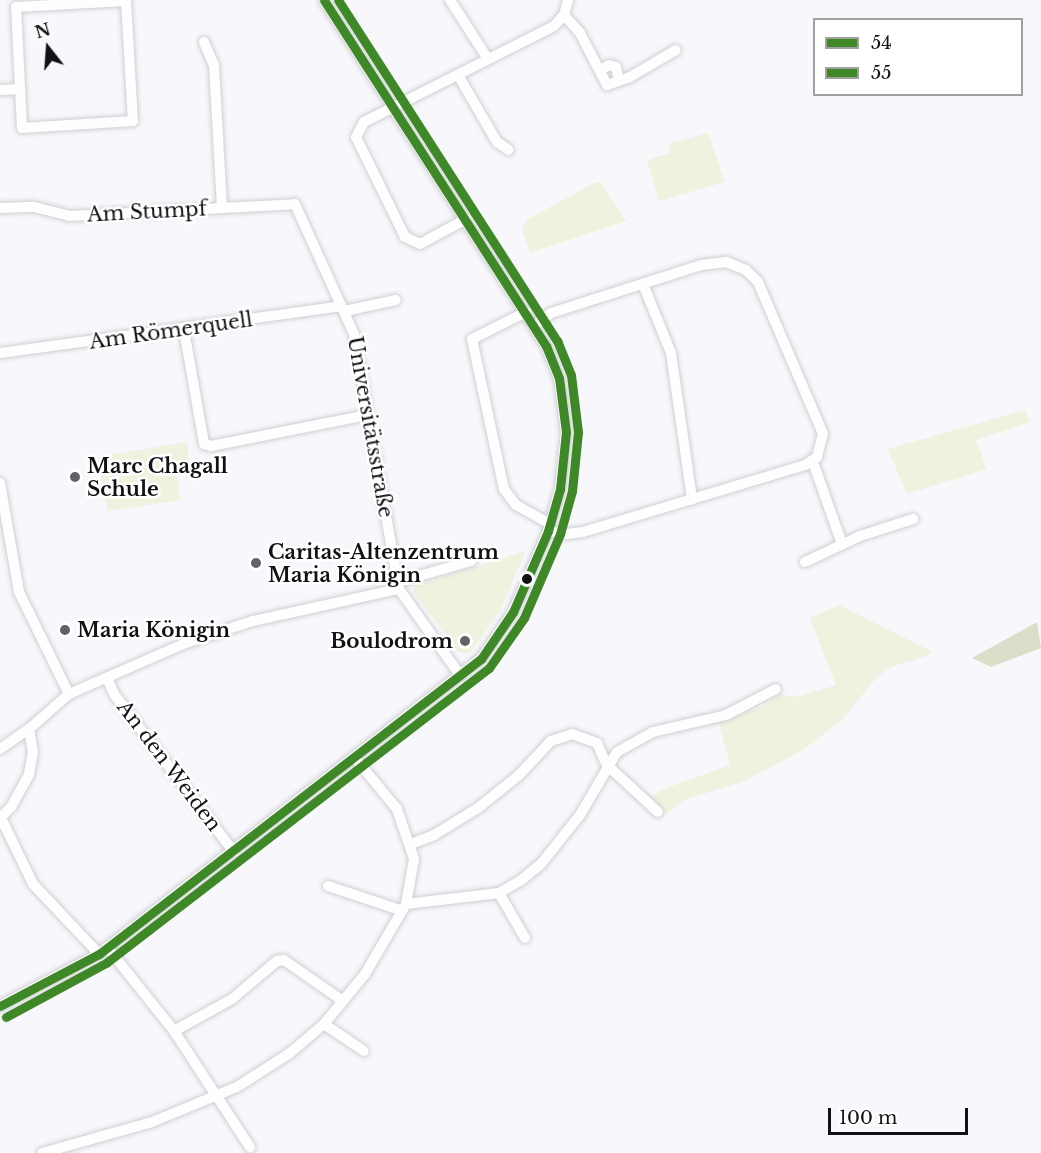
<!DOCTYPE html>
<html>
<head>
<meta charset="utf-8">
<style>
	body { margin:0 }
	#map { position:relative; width:1041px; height:1153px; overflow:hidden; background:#f7f7fc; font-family:"Libre Baskerville",serif }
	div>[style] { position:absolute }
	.green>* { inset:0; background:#eff2de }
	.forest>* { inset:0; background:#dcdeca }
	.roads { filter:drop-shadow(0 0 2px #d0d0d4) drop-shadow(0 0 2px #d0d0d4) }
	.minor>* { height:10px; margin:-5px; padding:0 5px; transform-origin:5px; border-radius:5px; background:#fefeff }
	.bus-1>* { height:9px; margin:-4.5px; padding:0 4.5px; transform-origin:4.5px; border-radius:4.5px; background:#3f8827 }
	.bus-2>* { height:9px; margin:-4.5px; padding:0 4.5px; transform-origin:4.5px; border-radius:4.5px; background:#3f8827 }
	.dots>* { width:16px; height:16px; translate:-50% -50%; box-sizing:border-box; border:3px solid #fff; border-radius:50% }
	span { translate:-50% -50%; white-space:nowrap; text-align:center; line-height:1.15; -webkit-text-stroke:5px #fff; paint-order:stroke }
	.street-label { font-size:20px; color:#121215 }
	.poi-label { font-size:20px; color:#121215; font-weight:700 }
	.left { translate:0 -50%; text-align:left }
	.right { translate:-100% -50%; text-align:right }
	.legend { position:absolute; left:813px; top:18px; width:210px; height:78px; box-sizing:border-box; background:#fff; border:2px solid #a0a0a1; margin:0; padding:8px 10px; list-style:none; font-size:18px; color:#121215 }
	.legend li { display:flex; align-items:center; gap:12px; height:30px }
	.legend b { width:30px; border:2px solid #a0a0a1 }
	.north { position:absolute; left:18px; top:18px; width:60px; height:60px; -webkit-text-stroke:4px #fff; paint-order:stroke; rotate:343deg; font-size:16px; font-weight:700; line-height:24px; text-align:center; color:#121215 }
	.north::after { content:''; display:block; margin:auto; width:21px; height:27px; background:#121215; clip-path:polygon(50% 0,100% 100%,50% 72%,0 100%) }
	.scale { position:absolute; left:828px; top:1108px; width:140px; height:27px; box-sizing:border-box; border:3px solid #121215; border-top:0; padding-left:8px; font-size:18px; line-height:21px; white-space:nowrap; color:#121215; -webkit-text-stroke:4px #fff; paint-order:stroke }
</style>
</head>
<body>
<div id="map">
	<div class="green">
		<i style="clip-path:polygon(708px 133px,725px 182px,659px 201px,647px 160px,671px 153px,669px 144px)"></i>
		<i style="clip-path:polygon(596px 182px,600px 182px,626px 221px,530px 253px,522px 229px,528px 219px)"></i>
		<i style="clip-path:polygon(1025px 410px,1030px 422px,976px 440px,987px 469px,907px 494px,888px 449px)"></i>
		<i style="clip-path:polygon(187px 442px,190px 466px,176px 469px,180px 500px,108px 511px,98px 457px)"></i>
		<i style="clip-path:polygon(522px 552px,525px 553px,500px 611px,473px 649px,468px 653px,458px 652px,413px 591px,414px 586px)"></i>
		<i style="clip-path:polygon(839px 605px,931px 651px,930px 655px,891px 667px,876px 678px,843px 719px,803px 750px,745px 781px,684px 800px,666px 814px,651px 800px,658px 791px,730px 765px,719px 723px,766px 705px,779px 694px,796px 697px,836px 685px,810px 618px)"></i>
	</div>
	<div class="forest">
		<i style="clip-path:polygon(1037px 622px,1041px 648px,991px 667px,972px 658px)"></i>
	</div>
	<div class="roads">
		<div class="minor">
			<i style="left:450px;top:0;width:70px;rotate:57.2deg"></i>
			<i style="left:126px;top:1px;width:120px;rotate:86.7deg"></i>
			<i style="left:133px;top:121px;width:111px;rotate:176.4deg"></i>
			<i style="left:22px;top:128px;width:121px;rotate:-92.8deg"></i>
			<i style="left:16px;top:7px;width:110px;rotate:-3.1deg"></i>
			<i style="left:564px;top:15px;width:24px;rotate:48deg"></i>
			<i style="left:580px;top:33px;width:59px;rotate:62.6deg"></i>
			<i style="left:607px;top:85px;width:24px;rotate:-19deg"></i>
			<i style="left:630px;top:77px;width:53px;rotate:-30.4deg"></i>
			<i style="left:204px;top:42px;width:25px;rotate:67deg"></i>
			<i style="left:214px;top:65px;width:143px;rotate:86.8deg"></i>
			<i style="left:601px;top:70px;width:9px;rotate:-32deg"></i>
			<i style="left:609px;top:65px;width:7px;rotate:16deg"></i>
			<i style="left:616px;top:67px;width:13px;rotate:77deg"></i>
			<i style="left:458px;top:75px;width:78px;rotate:59.8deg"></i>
			<i style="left:497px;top:142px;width:14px;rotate:34deg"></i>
			<i style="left:0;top:90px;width:19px;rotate:-3deg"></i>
			<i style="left:0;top:208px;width:34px;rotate:-2deg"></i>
			<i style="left:34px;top:207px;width:36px;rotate:14deg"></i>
			<i style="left:69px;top:216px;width:226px;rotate:-3deg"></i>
			<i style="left:295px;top:204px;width:143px;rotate:65.6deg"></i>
			<i style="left:354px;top:334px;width:259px;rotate:80deg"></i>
			<i style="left:399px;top:589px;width:105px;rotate:54.7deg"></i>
			<i style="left:466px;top:219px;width:52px;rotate:151.5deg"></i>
			<i style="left:420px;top:244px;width:17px;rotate:-155deg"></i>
			<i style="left:405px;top:237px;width:111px;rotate:-116.1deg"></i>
			<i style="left:356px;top:137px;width:17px;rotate:-62deg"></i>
			<i style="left:364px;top:122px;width:213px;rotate:-26.8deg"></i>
			<i style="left:554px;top:26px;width:15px;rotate:-48deg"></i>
			<i style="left:564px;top:15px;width:16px;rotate:-75deg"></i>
			<i style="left:643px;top:284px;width:74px;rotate:67.9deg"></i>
			<i style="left:671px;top:353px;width:148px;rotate:81.8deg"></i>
			<i style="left:345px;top:311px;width:52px;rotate:-12.2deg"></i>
			<i style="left:526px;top:312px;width:60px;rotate:153.4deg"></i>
			<i style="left:472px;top:339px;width:153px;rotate:78deg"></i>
			<i style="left:504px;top:489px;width:20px;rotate:53deg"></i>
			<i style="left:516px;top:505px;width:39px;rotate:29deg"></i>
			<i style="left:534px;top:326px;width:21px;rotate:-37deg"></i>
			<i style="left:551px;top:313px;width:157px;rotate:-17.7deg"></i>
			<i style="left:701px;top:265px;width:25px;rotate:-7deg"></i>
			<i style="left:726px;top:262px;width:22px;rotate:22deg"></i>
			<i style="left:746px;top:270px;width:17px;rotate:45deg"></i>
			<i style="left:758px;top:282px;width:165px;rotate:66.8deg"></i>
			<i style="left:823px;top:434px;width:24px;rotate:105deg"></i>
			<i style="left:817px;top:457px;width:14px;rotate:146deg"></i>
			<i style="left:805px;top:465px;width:232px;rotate:163.2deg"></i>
			<i style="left:583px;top:532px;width:17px;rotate:173deg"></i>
			<i style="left:566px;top:534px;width:18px;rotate:-171deg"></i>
			<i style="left:184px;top:330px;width:116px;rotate:80deg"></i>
			<i style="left:204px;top:444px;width:7px;rotate:16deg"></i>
			<i style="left:211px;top:446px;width:160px;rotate:-11.2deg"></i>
			<i style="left:0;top:353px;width:344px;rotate:-7.8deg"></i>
			<i style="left:813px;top:462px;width:87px;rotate:70.5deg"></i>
			<i style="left:0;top:483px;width:111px;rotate:80.1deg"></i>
			<i style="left:19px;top:592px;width:114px;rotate:63.9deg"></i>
			<i style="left:805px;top:562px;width:61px;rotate:-25.3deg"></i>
			<i style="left:860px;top:536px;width:56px;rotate:-17.8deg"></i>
			<i style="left:398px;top:582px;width:76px;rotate:-16deg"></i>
			<i style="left:107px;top:678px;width:17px;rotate:66deg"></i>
			<i style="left:114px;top:694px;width:198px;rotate:52.8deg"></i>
			<i style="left:0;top:749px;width:35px;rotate:-35deg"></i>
			<i style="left:0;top:818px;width:16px;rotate:-45deg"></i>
			<i style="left:11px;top:807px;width:38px;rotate:-61deg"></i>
			<i style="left:29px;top:774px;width:22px;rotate:-80deg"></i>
			<i style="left:33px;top:752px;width:23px;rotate:-100deg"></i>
			<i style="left:29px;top:729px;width:53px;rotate:-41.2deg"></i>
			<i style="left:69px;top:694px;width:128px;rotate:-23.6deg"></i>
			<i style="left:186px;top:643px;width:71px;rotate:-18.2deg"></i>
			<i style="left:253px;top:621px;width:149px;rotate:-12.4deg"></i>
			<i style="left:1px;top:818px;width:73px;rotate:64.1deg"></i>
			<i style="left:33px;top:884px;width:96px;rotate:46.7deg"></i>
			<i style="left:411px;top:844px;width:25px;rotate:-21deg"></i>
			<i style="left:434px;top:835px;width:52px;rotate:-31.5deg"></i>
			<i style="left:478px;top:808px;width:53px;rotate:-38.8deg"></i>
			<i style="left:519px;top:775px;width:47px;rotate:-46.7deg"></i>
			<i style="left:551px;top:741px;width:22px;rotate:-18deg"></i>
			<i style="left:572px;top:734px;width:27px;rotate:20deg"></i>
			<i style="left:597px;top:743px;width:24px;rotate:66deg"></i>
			<i style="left:607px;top:765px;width:69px;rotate:42.7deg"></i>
			<i style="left:328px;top:886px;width:76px;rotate:18.4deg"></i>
			<i style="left:499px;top:893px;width:52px;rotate:60deg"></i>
			<i style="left:406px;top:904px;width:94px;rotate:-6.7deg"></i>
			<i style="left:499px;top:893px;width:24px;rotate:-30deg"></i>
			<i style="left:520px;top:881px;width:27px;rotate:-39deg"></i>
			<i style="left:541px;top:864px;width:63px;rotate:-51.5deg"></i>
			<i style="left:580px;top:815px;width:73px;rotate:-59.6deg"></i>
			<i style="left:617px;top:752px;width:41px;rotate:-29.1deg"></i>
			<i style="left:653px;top:732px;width:75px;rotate:-13.1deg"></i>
			<i style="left:726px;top:715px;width:56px;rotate:-27.5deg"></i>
			<i style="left:107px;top:947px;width:107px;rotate:51.4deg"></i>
			<i style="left:174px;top:1031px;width:139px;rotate:56.8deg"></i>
			<i style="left:0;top:1006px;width:112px;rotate:-27.7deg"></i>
			<i style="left:99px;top:954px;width:483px;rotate:-37.7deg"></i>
			<i style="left:481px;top:659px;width:57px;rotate:-55.8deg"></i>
			<i style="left:513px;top:612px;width:88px;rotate:-66.6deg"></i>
			<i style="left:548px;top:531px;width:44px;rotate:-74.1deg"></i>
			<i style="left:560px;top:489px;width:57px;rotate:-84deg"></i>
			<i style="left:566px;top:432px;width:54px;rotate:-97.4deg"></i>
			<i style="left:559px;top:378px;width:35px;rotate:-112deg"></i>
			<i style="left:546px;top:346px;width:411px;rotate:-122.7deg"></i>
			<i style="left:324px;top:1024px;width:48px;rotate:34deg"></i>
			<i style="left:174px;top:1031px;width:66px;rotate:-28.9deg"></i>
			<i style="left:232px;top:999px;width:59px;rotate:-40.2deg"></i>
			<i style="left:277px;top:961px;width:7px;rotate:-8deg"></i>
			<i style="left:284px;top:960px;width:72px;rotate:34.8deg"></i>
			<i style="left:42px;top:1153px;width:114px;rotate:-15.7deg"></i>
			<i style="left:152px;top:1122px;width:92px;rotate:-22.4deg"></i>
			<i style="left:237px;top:1087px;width:63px;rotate:-32.7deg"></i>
			<i style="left:290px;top:1053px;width:45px;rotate:-40.5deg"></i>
			<i style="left:324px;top:1024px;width:65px;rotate:-50.6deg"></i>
			<i style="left:365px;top:974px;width:81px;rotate:-59.6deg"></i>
			<i style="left:406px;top:904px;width:46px;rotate:-79.9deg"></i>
			<i style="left:414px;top:859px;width:53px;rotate:-108.8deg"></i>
			<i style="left:397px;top:809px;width:66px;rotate:-129.5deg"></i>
		</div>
	</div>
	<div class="bus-1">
		<i style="left:0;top:1006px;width:112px;rotate:-27.7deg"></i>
		<i style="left:99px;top:954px;width:483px;rotate:-37.7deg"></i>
		<i style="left:481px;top:659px;width:57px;rotate:-55.8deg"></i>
		<i style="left:513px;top:612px;width:88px;rotate:-66.6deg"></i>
		<i style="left:548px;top:531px;width:44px;rotate:-74.1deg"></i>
		<i style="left:560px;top:489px;width:57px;rotate:-84deg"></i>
		<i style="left:566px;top:432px;width:54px;rotate:-97.4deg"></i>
		<i style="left:559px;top:378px;width:35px;rotate:-112deg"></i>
		<i style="left:546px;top:346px;width:411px;rotate:-122.7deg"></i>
	</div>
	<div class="bus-2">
		<i style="left:6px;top:1017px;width:114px;rotate:-28.4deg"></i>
		<i style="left:106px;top:963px;width:483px;rotate:-37.6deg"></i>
		<i style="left:489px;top:668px;width:61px;rotate:-55deg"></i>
		<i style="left:524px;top:618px;width:91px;rotate:-66.8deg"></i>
		<i style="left:560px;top:534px;width:45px;rotate:-74.4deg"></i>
		<i style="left:572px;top:491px;width:59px;rotate:-84.2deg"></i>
		<i style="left:578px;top:432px;width:57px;rotate:-97deg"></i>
		<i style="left:571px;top:375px;width:37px;rotate:-112deg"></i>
		<i style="left:557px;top:341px;width:405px;rotate:-122.7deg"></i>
	</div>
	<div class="dots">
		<i style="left:75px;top:477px;background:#626266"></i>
		<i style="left:256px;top:563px;background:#626266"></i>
		<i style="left:527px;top:579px;background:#121215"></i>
		<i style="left:65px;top:630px;background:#626266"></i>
		<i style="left:465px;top:641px;background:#626266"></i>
	</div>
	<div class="street-label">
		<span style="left:147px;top:212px;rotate:-3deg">Am Stumpf</span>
		<span style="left:171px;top:331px;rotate:-8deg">Am Römerquell</span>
		<span style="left:370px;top:427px;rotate:80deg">Universitätsstraße</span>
		<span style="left:169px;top:766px;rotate:53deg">An den Weiden</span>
	</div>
	<div class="poi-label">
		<span class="left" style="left:87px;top:478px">Marc Chagall<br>Schule</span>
		<span class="left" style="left:268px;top:564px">Caritas-Altenzentrum<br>Maria Königin</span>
		<span class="left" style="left:77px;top:630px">Maria Königin</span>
		<span class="right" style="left:453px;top:641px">Boulodrom</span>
	</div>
	<ul class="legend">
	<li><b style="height:8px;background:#3f8827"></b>54</li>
	<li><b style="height:8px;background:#3f8827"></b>55</li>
	</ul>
	<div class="north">N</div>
	<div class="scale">100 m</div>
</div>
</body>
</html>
